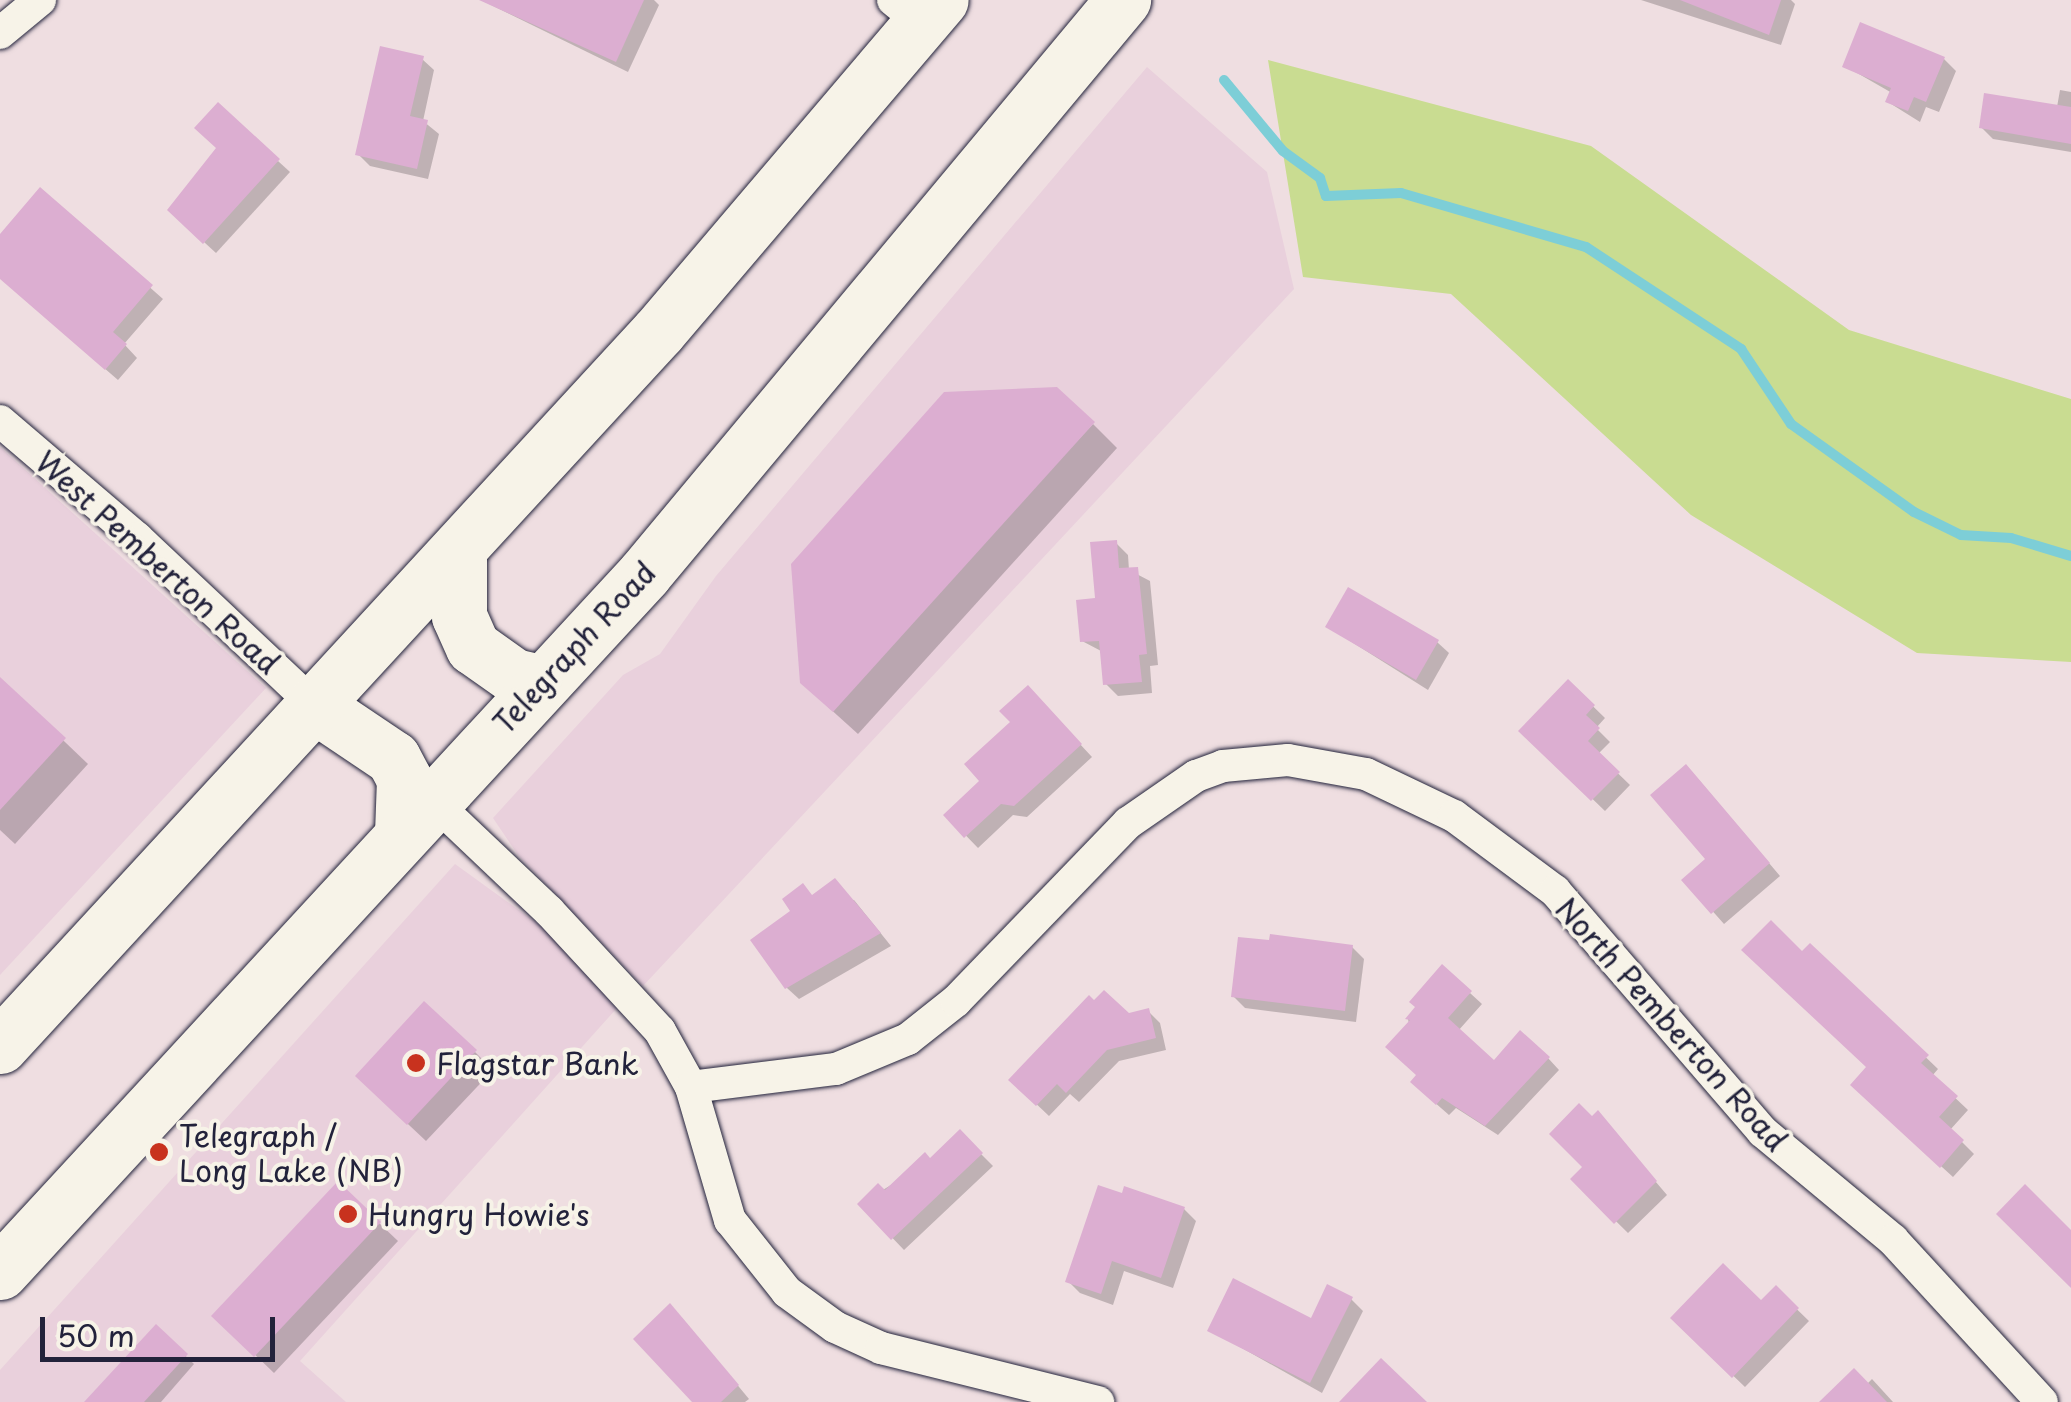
<!DOCTYPE html>
<html>
<head>
<meta charset="utf-8">
<style>
	body { margin:0 }
	#map { position:relative; width:2071px; height:1402px; overflow:hidden; background:#efdee1; font-family:"Playpen Sans",sans-serif }
	div>[style] { position:absolute }
	.built>* { inset:0; background:#e9d0dc }
	.green>* { inset:0; background:#c9dc91 }
	.shadow>* { inset:0; background:#0003 }
	.stream>* { height:10px; margin:-5px; padding:0 5px; transform-origin:5px; border-radius:5px; background:#7dced7 }
	.building>* { inset:0; background:#dcaed1 }
	.roads { filter:drop-shadow(0 0 2px #22223b) drop-shadow(0 0 2px #22223b) }
	.street>* { height:32px; margin:-16px; padding:0 16px; transform-origin:16px; border-radius:16px; background:#f7f3e8 }
	.highway>* { height:55px; margin:-27.5px; padding:0 27.5px; transform-origin:27.5px; border-radius:27.5px; background:#f7f3e8 }
	.dots>* { width:28px; height:28px; translate:-50% -50%; box-sizing:border-box; border:5px solid #f7f3e8; border-radius:50% }
	span { translate:-50% -50%; white-space:nowrap; text-align:center; line-height:1.15; -webkit-text-stroke:8px #f7f3e8; paint-order:stroke }
	.street-label { font-size:30px; color:#22223b }
	.poi-label { font-size:30px; color:#22223b }
	.left { translate:0 -50%; text-align:left }
	.scale { position:absolute; left:40px; top:1317px; width:235px; height:45px; box-sizing:border-box; border:5px solid #22223b; border-top:0; padding-left:12px; font-size:30px; line-height:35px; white-space:nowrap; color:#22223b; -webkit-text-stroke:8px #f7f3e8; paint-order:stroke }
</style>
</head>
<body>
<div id="map">
	<div class="built">
		<i style="clip-path:polygon(1147px 67px,1267px 172px,1294px 289px,643px 986px,518px 855px,493px 818px,623px 675px,660px 654px,716px 576px)"></i>
		<i style="clip-path:polygon(0 447px,266px 688px,0 975px)"></i>
		<i style="clip-path:polygon(455px 864px,552px 934px,617px 1008px,300px 1361px,346px 1402px,0 1402px,0 1370px)"></i>
	</div>
	<div class="green">
		<i style="clip-path:polygon(1268px 60px,1591px 146px,1849px 330px,2071px 399px,2071px 662px,1917px 653px,1691px 515px,1451px 294px,1303px 277px)"></i>
	</div>
	<div class="shadow">
		<i style="clip-path:polygon(481px 0,654px 0,659px 5px,628px 72px)"></i>
		<i style="clip-path:polygon(1641px 0,1791px 0,1795px 4px,1781px 45px)"></i>
		<i style="clip-path:polygon(422px 59px,434px 70px,423px 121px,439px 134px,428px 179px,370px 166px,358px 154px)"></i>
		<i style="clip-path:polygon(1944px 59px,1956px 71px,1939px 112px,1926px 107px,1920px 122px,1888px 102px,1892px 93px,1845px 66px)"></i>
		<i style="clip-path:polygon(2060px 90px,2071px 92px,2071px 152px,1993px 139px,1981px 127px,2057px 107px)"></i>
		<i style="clip-path:polygon(278px 161px,290px 172px,216px 253px,182px 222px)"></i>
		<i style="clip-path:polygon(41px 191px,163px 299px,124px 344px,137px 358px,118px 380px,0 278px,0 238px)"></i>
		<i style="clip-path:polygon(1093px 424px,1117px 448px,858px 734px,827px 706px)"></i>
		<i style="clip-path:polygon(1116px 543px,1128px 555px,1129px 570px,1150px 581px,1158px 665px,1150px 666px,1152px 693px,1118px 696px,1106px 684px,1103px 652px,1082px 641px)"></i>
		<i style="clip-path:polygon(1328px 627px,1437px 642px,1449px 653px,1428px 690px)"></i>
		<i style="clip-path:polygon(0 680px,88px 764px,15px 844px,0 830px)"></i>
		<i style="clip-path:polygon(1568px 682px,1605px 718px,1596px 728px,1610px 742px,1598px 754px,1630px 785px,1605px 811px,1522px 731px)"></i>
		<i style="clip-path:polygon(1039px 700px,1092px 757px,1027px 817px,1013px 815px,978px 848px,946px 815px,983px 781px)"></i>
		<i style="clip-path:polygon(1698px 779px,1780px 876px,1724px 924px,1685px 880px,1709px 859px)"></i>
		<i style="clip-path:polygon(814px 897px,854px 900px,891px 946px,799px 999px,787px 988px,794px 911px)"></i>
		<i style="clip-path:polygon(1810px 946px,1938px 1069px,1932px 1076px,1968px 1110px,1950px 1130px,1974px 1154px,1953px 1177px,1865px 1097px,1870px 1067px,1802px 954px)"></i>
		<i style="clip-path:polygon(1352px 947px,1364px 959px,1356px 1022px,1245px 1008px,1233px 996px)"></i>
		<i style="clip-path:polygon(1470px 993px,1482px 1004px,1458px 1031px,1494px 1063px,1548px 1058px,1559px 1070px,1498px 1135px,1456px 1108px,1449px 1115px,1425px 1094px,1419px 1075px,1408px 1019px)"></i>
		<i style="clip-path:polygon(1148px 1011px,1160px 1023px,1166px 1050px,1119px 1061px,1079px 1102px,1070px 1094px,1049px 1116px,1011px 1080px)"></i>
		<i style="clip-path:polygon(475px 1052px,493px 1070px,426px 1141px,376px 1094px)"></i>
		<i style="clip-path:polygon(1598px 1114px,1667px 1195px,1628px 1233px,1573px 1179px,1585px 1167px)"></i>
		<i style="clip-path:polygon(960px 1133px,993px 1166px,904px 1250px,860px 1204px,930px 1161px)"></i>
		<i style="clip-path:polygon(338px 1184px,398px 1241px,274px 1373px,215px 1316px)"></i>
		<i style="clip-path:polygon(1184px 1209px,1196px 1221px,1173px 1288px,1124px 1271px,1113px 1305px,1080px 1293px,1068px 1281px)"></i>
		<i style="clip-path:polygon(1776px 1289px,1809px 1321px,1745px 1387px,1673px 1318px,1761px 1304px)"></i>
		<i style="clip-path:polygon(1351px 1299px,1363px 1311px,1322px 1393px,1210px 1330px,1312px 1321px)"></i>
		<i style="clip-path:polygon(682px 1318px,749px 1399px,745px 1402px,695px 1402px)"></i>
		<i style="clip-path:polygon(156px 1328px,194px 1364px,161px 1402px,88px 1402px)"></i>
		<i style="clip-path:polygon(1872px 1379px,1893px 1402px,1822px 1402px,1867px 1384px)"></i>
	</div>
	<div class="stream">
		<i style="left:1224px;top:80px;width:92px;rotate:50.3deg"></i>
		<i style="left:1283px;top:151px;width:46px;rotate:36.1deg"></i>
		<i style="left:1320px;top:178px;width:19px;rotate:72deg"></i>
		<i style="left:1326px;top:196px;width:75px;rotate:-2.3deg"></i>
		<i style="left:1401px;top:193px;width:193px;rotate:16.3deg"></i>
		<i style="left:1586px;top:247px;width:186px;rotate:33.3deg"></i>
		<i style="left:1741px;top:349px;width:90px;rotate:56.3deg"></i>
		<i style="left:1791px;top:424px;width:151px;rotate:35.6deg"></i>
		<i style="left:1914px;top:512px;width:52px;rotate:26.1deg"></i>
		<i style="left:1961px;top:535px;width:50px;rotate:3.4deg"></i>
		<i style="left:2011px;top:538px;width:63px;rotate:16.7deg"></i>
	</div>
	<div class="building">
		<i style="clip-path:polygon(479px 0,644px 0,616px 62px)"></i>
		<i style="clip-path:polygon(1680px 0,1781px 0,1769px 35px)"></i>
		<i style="clip-path:polygon(1860px 22px,1945px 57px,1926px 102px,1914px 97px,1908px 111px,1885px 102px,1891px 88px,1842px 67px)"></i>
		<i style="clip-path:polygon(380px 46px,424px 56px,410px 116px,428px 120px,417px 169px,355px 155px)"></i>
		<i style="clip-path:polygon(1984px 93px,2071px 107px,2071px 144px,1979px 128px)"></i>
		<i style="clip-path:polygon(218px 102px,280px 159px,203px 244px,167px 210px,216px 148px,194px 128px)"></i>
		<i style="clip-path:polygon(40px 187px,153px 285px,113px 332px,127px 344px,105px 370px,0 279px,0 234px)"></i>
		<i style="clip-path:polygon(1057px 387px,1095px 422px,833px 712px,800px 683px,791px 564px,944px 392px)"></i>
		<i style="clip-path:polygon(1117px 540px,1119px 568px,1138px 567px,1147px 654px,1139px 655px,1142px 682px,1103px 685px,1099px 641px,1080px 642px,1076px 600px,1095px 598px,1090px 542px)"></i>
		<i style="clip-path:polygon(1348px 587px,1439px 640px,1416px 680px,1325px 627px)"></i>
		<i style="clip-path:polygon(0 677px,66px 738px,0 810px)"></i>
		<i style="clip-path:polygon(1568px 679px,1595px 705px,1586px 715px,1600px 728px,1588px 741px,1620px 772px,1591px 801px,1518px 731px)"></i>
		<i style="clip-path:polygon(1028px 685px,1082px 744px,1014px 806px,1001px 804px,964px 838px,943px 815px,979px 781px,964px 764px,1010px 722px,999px 711px)"></i>
		<i style="clip-path:polygon(1686px 764px,1770px 863px,1711px 914px,1681px 880px,1705px 859px,1650px 795px)"></i>
		<i style="clip-path:polygon(835px 878px,881px 933px,785px 989px,750px 940px,790px 911px,782px 899px,803px 883px,812px 895px)"></i>
		<i style="clip-path:polygon(1771px 920px,1802px 951px,1810px 943px,1929px 1055px,1921px 1063px,1958px 1096px,1939px 1117px,1964px 1140px,1940px 1168px,1850px 1085px,1866px 1067px,1741px 950px)"></i>
		<i style="clip-path:polygon(1270px 934px,1353px 945px,1345px 1011px,1231px 997px,1238px 937px,1269px 940px)"></i>
		<i style="clip-path:polygon(1442px 964px,1472px 991px,1448px 1018px,1494px 1060px,1520px 1030px,1550px 1057px,1485px 1126px,1442px 1098px,1436px 1105px,1410px 1082px,1416px 1075px,1385px 1047px,1410px 1020px,1405px 1019px,1415px 1007px,1409px 1002px)"></i>
		<i style="clip-path:polygon(1104px 990px,1129px 1013px,1149px 1008px,1156px 1038px,1107px 1050px,1066px 1093px,1057px 1084px,1036px 1106px,1008px 1080px,1089px 995px,1094px 1000px)"></i>
		<i style="clip-path:polygon(424px 1001px,477px 1050px,407px 1125px,355px 1076px)"></i>
		<i style="clip-path:polygon(1579px 1103px,1592px 1116px,1598px 1110px,1657px 1181px,1614px 1224px,1570px 1179px,1582px 1167px,1549px 1134px)"></i>
		<i style="clip-path:polygon(960px 1129px,983px 1153px,891px 1240px,857px 1204px,878px 1183px,885px 1190px,925px 1152px,930px 1158px)"></i>
		<i style="clip-path:polygon(338px 1181px,381px 1222px,254px 1357px,211px 1316px)"></i>
		<i style="clip-path:polygon(2025px 1184px,2071px 1230px,2071px 1288px,1996px 1214px)"></i>
		<i style="clip-path:polygon(1098px 1185px,1122px 1193px,1124px 1186px,1185px 1207px,1161px 1278px,1112px 1261px,1101px 1294px,1065px 1282px)"></i>
		<i style="clip-path:polygon(1723px 1263px,1761px 1300px,1776px 1285px,1799px 1308px,1732px 1378px,1670px 1318px)"></i>
		<i style="clip-path:polygon(1233px 1278px,1311px 1318px,1327px 1284px,1353px 1297px,1310px 1383px,1207px 1331px)"></i>
		<i style="clip-path:polygon(670px 1303px,739px 1385px,721px 1402px,692px 1402px,633px 1339px)"></i>
		<i style="clip-path:polygon(156px 1324px,188px 1354px,144px 1402px,84px 1402px)"></i>
		<i style="clip-path:polygon(1381px 1358px,1427px 1402px,1339px 1402px)"></i>
		<i style="clip-path:polygon(1854px 1368px,1887px 1402px,1819px 1402px)"></i>
	</div>
	<div class="roads">
		<div class="street">
			<i style="left:893px;top:0;width:36px;rotate:39deg"></i>
			<i style="left:0;top:33px;width:52px;rotate:-39.5deg"></i>
			<i style="left:0;top:421px;width:180px;rotate:40.5deg"></i>
			<i style="left:137px;top:538px;width:243px;rotate:43.3deg"></i>
			<i style="left:433px;top:801px;width:160px;rotate:43.5deg"></i>
			<i style="left:549px;top:911px;width:163px;rotate:47.2deg"></i>
			<i style="left:660px;top:1031px;width:64px;rotate:61deg"></i>
			<i style="left:691px;top:1087px;width:139px;rotate:73.7deg"></i>
			<i style="left:730px;top:1220px;width:92px;rotate:51.6deg"></i>
			<i style="left:787px;top:1292px;width:59px;rotate:36.1deg"></i>
			<i style="left:835px;top:1327px;width:51px;rotate:24.5deg"></i>
			<i style="left:881px;top:1348px;width:224px;rotate:14deg"></i>
			<i style="left:691px;top:1087px;width:146px;rotate:-7.1deg"></i>
			<i style="left:836px;top:1069px;width:78px;rotate:-22.6deg"></i>
			<i style="left:908px;top:1039px;width:61px;rotate:-38.4deg"></i>
			<i style="left:956px;top:1001px;width:248px;rotate:-46deg"></i>
			<i style="left:1128px;top:823px;width:83px;rotate:-34.7deg"></i>
			<i style="left:1196px;top:776px;width:29px;rotate:-20deg"></i>
			<i style="left:1223px;top:766px;width:65px;rotate:-5.3deg"></i>
			<i style="left:1288px;top:760px;width:79px;rotate:10.2deg"></i>
			<i style="left:1366px;top:774px;width:98px;rotate:25.5deg"></i>
			<i style="left:1454px;top:816px;width:126px;rotate:36.6deg"></i>
			<i style="left:1555px;top:891px;width:318px;rotate:49.2deg"></i>
			<i style="left:1763px;top:1132px;width:169px;rotate:39.7deg"></i>
			<i style="left:1893px;top:1240px;width:220px;rotate:47.4deg"></i>
		</div>
		<div class="highway">
			<i style="left:459px;top:549px;width:67px;rotate:90deg"></i>
			<i style="left:459px;top:616px;width:34px;rotate:66deg"></i>
			<i style="left:473px;top:647px;width:50px;rotate:35.3deg"></i>
			<i style="left:514px;top:676px;width:28px;rotate:13deg"></i>
			<i style="left:314px;top:705px;width:95px;rotate:33.9deg"></i>
			<i style="left:393px;top:758px;width:24px;rotate:62deg"></i>
			<i style="left:404px;top:779px;width:55px;rotate:92.1deg"></i>
			<i style="left:0;top:1046px;width:971px;rotate:-47.34deg"></i>
			<i style="left:658px;top:332px;width:436px;rotate:-49.6deg"></i>
			<i style="left:0;top:1272px;width:950px;rotate:-47.3deg"></i>
			<i style="left:644px;top:574px;width:748px;rotate:-50.16deg"></i>
		</div>
	</div>
	<div class="dots">
		<i style="left:416px;top:1063px;background:#c8321e"></i>
		<i style="left:159px;top:1152px;background:#c8321e"></i>
		<i style="left:348px;top:1214px;background:#c8321e"></i>
	</div>
	<div class="street-label">
		<span style="left:158px;top:562px;rotate:42deg">West Pemberton Road</span>
		<span style="left:574px;top:647px;rotate:-47deg">Telegraph Road</span>
		<span style="left:1672px;top:1024px;rotate:48deg">North Pemberton Road</span>
	</div>
	<div class="poi-label">
		<span class="left" style="left:436px;top:1063px">Flagstar Bank</span>
		<span class="left" style="left:179px;top:1152px">Telegraph /<br>Long Lake (NB)</span>
		<span class="left" style="left:368px;top:1214px">Hungry Howie's</span>
	</div>
	<div class="scale">50 m</div>
</div>
</body>
</html>
